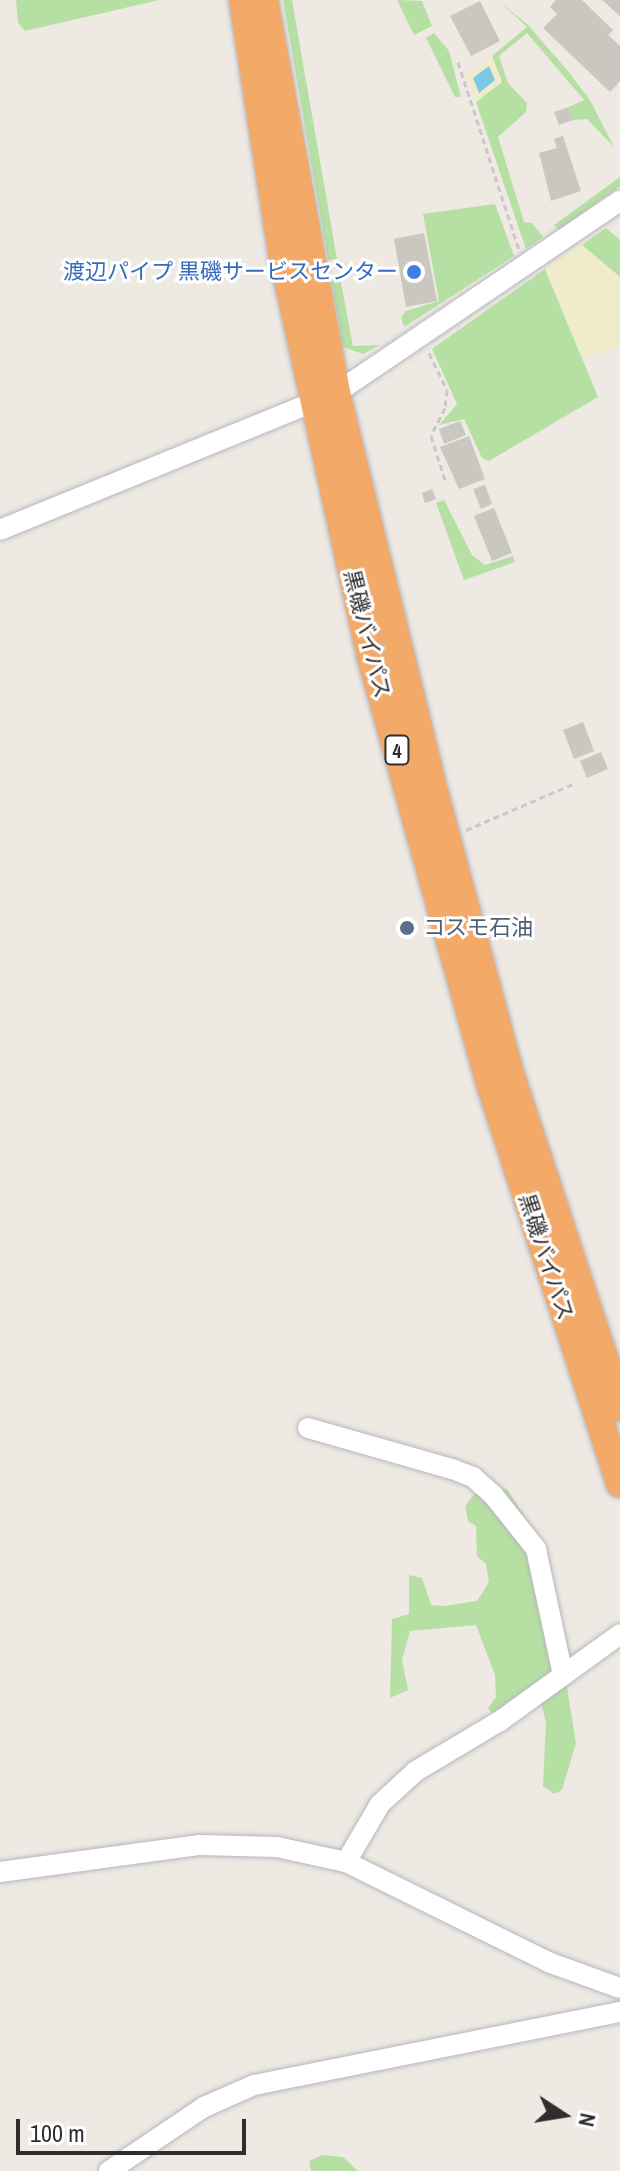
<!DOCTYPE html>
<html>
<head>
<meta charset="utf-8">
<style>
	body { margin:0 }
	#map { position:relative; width:620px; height:2171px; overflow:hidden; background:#eee9e2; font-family:"Archivo Narrow","Noto Sans JP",sans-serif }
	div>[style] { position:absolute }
	.green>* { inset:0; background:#b6e0a3 }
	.sand>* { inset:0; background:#f0ebc8 }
	.water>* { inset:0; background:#7ec8e7 }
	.building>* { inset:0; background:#cac7c0 }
	.path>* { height:3px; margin-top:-1.5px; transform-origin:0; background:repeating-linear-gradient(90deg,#c9c9c9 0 6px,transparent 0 10px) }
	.roads { filter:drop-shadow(0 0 2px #b5b7c0) drop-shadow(0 0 2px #b5b7c0) }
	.minor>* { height:20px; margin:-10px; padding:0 10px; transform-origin:10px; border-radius:10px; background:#fff }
	.highway>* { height:28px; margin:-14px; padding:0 14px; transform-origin:14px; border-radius:14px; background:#f3a968 }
	.dots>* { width:22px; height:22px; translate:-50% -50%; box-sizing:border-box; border:4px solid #fff; border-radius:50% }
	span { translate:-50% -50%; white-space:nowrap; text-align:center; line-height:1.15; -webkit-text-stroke:6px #fff; paint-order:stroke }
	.shield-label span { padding:2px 6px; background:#fff; border:2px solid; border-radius:6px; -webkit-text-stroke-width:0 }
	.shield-label { font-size:20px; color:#2e2e2e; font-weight:700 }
	.shop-label { font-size:22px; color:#366cbe }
	.right { translate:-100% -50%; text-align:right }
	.street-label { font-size:22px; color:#2e2e2e }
	.service-label { font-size:22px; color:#4e5e75 }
	.left { translate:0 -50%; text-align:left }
	.north { position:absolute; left:524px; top:2075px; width:80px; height:80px; -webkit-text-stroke:6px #fff; paint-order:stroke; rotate:102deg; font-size:22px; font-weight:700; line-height:32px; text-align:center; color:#2e2e2e }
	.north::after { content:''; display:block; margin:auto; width:28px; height:36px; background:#2e2e2e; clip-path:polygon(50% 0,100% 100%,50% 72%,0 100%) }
	.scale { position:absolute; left:16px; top:2119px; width:230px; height:36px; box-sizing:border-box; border:4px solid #2e2e2e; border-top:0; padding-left:10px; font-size:24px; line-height:28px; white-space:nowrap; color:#2e2e2e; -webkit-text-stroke:6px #fff; paint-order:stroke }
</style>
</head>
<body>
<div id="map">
	<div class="green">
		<i style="clip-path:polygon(16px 0,159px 0,25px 31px,18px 23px)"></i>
		<i style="clip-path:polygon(283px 0,292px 0,337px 259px,328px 260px)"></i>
		<i style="clip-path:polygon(397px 0,422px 1px,432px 26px,414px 35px)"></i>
		<i style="clip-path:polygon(498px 0,529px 26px,567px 70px,590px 100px,614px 147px,587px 119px,573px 120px,569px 107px,584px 100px,527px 33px,499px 56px,508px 83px,527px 103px,526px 112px,498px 137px,524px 222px,532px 223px,543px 237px,526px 249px,476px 102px,502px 82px,492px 56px,527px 27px)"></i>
		<i style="clip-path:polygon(434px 33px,449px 51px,461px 97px,455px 97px,426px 38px)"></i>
		<i style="clip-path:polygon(620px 177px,620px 186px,559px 230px,554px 225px)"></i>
		<i style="clip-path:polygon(495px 204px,514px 256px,404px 327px,401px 317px,406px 311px,439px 301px,423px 214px)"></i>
		<i style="clip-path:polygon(606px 228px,620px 240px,620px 277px,582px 245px)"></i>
		<i style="clip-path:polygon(545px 269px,598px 397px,489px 461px,482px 458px,464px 419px,439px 425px,457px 404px,432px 349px)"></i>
		<i style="clip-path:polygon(340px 278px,353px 346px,380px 345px,363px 354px,343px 347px,331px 279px)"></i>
		<i style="clip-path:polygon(444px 500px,472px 555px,485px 565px,513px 556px,515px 562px,464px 580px,436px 503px)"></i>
		<i style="clip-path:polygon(494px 1486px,507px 1489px,546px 1550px,570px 1655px,567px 1687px,576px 1743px,562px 1790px,554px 1794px,543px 1786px,546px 1723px,538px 1690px,494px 1715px,488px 1708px,496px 1697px,495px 1675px,476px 1625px,410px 1631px,402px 1660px,408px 1690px,390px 1698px,392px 1619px,409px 1614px,409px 1575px,422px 1578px,431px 1605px,444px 1606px,477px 1601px,489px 1582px,486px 1564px,477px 1556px,476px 1526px,468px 1521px,465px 1506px,477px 1491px)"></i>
		<i style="clip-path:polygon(322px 2155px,343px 2157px,358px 2171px,311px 2171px,309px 2161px)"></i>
	</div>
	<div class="sand">
		<i style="clip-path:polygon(492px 56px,502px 82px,476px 102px,466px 76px)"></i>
		<i style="clip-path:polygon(582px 245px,620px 277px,620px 347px,582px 358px,545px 269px)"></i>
	</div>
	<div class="water">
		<i style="clip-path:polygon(489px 66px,495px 80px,479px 93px,473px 78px)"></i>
	</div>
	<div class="building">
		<i style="clip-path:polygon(556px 0,582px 0,613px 30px,608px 35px,620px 46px,620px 81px,610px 92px,543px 28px,557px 14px,550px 7px)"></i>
		<i style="clip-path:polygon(602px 0,620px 0,620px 16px)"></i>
		<i style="clip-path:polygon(480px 1px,500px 41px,471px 56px,450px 16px)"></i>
		<i style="clip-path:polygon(569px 107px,573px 120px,559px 125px,554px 112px)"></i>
		<i style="clip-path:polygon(563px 136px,581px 191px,551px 201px,539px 153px,557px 148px,554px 139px)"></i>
		<i style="clip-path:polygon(424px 233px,437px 301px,406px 307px,394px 239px)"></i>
		<i style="clip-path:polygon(460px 421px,466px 435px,444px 444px,439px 429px)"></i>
		<i style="clip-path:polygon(469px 436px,485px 479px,459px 489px,440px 447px)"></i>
		<i style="clip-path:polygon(485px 485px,492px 504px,481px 509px,473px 489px)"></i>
		<i style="clip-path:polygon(432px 489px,436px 499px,425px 503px,422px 493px)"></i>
		<i style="clip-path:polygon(494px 508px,512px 553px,492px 561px,474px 516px)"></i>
		<i style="clip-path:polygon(583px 722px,594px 751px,574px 759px,563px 730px)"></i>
		<i style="clip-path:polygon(601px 752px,608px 769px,587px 778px,580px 761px)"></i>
	</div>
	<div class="path">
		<i style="left:458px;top:62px;width:198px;rotate:72deg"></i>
		<i style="left:429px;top:353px;width:41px;rotate:64.1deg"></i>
		<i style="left:447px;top:390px;width:18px;rotate:96deg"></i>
		<i style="left:445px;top:408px;width:31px;rotate:117deg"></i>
		<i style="left:431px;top:436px;width:46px;rotate:72.3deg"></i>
		<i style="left:466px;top:830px;width:116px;rotate:-23.3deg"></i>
	</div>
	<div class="roads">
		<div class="minor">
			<i style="left:0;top:530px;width:363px;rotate:-22.2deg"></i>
			<i style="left:336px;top:393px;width:343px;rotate:-34.1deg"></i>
			<i style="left:308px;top:1428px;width:150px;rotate:15.9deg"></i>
			<i style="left:452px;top:1469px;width:22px;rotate:21deg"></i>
			<i style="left:473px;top:1477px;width:28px;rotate:42deg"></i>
			<i style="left:494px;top:1496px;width:68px;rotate:51.6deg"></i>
			<i style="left:536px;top:1549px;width:129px;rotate:77.9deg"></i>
			<i style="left:346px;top:1862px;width:67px;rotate:-59.6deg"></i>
			<i style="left:380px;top:1804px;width:49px;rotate:-42.5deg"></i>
			<i style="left:416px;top:1771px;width:98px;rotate:-30.8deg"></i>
			<i style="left:500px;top:1721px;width:148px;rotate:-35.9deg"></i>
			<i style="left:0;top:1872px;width:202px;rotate:-7.7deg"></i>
			<i style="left:200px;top:1845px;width:77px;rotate:1.5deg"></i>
			<i style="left:277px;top:1847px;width:71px;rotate:12.3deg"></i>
			<i style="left:346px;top:1862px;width:225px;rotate:26.3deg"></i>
			<i style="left:548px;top:1962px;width:77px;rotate:19.9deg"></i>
			<i style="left:109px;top:2171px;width:115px;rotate:-34deg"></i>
			<i style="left:204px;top:2107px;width:55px;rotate:-23.7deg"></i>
			<i style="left:254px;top:2085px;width:373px;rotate:-11.3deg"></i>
		</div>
		<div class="highway">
			<i style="left:243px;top:0;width:260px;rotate:81.2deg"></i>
			<i style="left:283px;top:257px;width:410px;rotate:77.6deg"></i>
			<i style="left:371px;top:657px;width:442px;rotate:74.4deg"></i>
			<i style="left:490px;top:1083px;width:421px;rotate:72deg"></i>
			<i style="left:264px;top:0;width:400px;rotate:79.6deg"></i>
			<i style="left:336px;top:393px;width:399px;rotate:76.2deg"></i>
			<i style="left:431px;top:781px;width:303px;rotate:74.9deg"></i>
			<i style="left:510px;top:1074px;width:351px;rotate:71.7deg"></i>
		</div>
	</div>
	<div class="dots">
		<i style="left:414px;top:272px;background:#3f7fe0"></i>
		<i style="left:407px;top:928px;background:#5c6f8a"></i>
	</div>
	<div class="shield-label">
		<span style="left:397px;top:750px">4</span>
	</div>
	<div class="shop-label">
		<span class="right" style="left:398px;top:272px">渡辺パイプ 黒磯サービスセンター</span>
	</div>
	<div class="street-label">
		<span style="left:367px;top:634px;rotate:76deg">黒磯バイパス</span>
		<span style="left:546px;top:1257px;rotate:72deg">黒磯バイパス</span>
	</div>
	<div class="service-label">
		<span class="left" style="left:423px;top:928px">コスモ石油</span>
	</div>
	<div class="north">N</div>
	<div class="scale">100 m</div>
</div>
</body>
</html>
